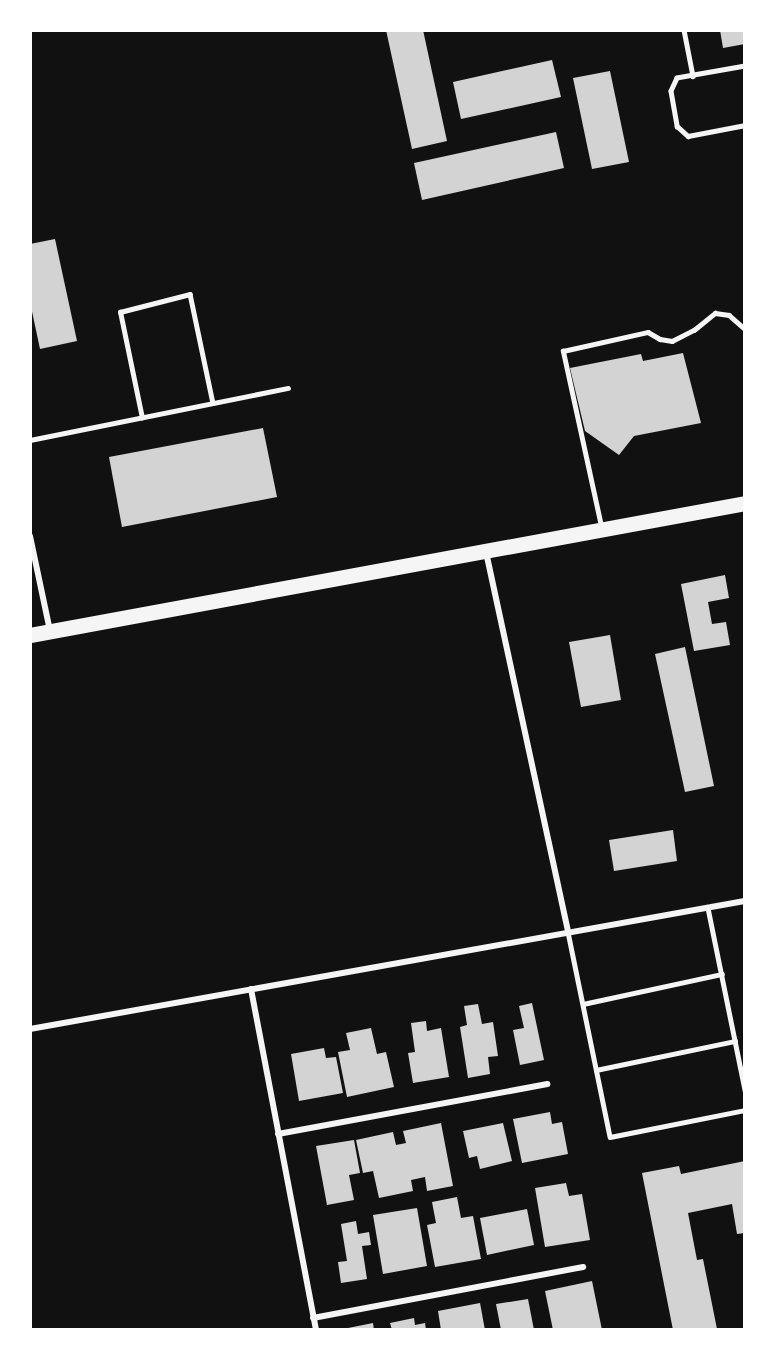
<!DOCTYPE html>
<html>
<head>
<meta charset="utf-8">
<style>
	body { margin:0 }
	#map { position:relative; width:775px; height:1360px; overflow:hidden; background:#111; font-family:"Work Sans",sans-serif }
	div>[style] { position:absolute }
	.building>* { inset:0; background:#d3d3d3 }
	.service>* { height:4.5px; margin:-2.25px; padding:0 2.25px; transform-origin:2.25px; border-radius:2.25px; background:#f5f5f5 }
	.minor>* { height:6px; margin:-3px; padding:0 3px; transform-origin:3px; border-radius:3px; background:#f5f5f5 }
	.primary>* { height:15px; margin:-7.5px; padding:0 7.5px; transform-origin:7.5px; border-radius:7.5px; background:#f5f5f5 }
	span { translate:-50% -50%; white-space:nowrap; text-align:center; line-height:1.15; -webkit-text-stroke:5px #fff; paint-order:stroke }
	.frame { position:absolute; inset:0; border:32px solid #fff; pointer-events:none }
</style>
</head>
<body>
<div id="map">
	<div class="building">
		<i style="clip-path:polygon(386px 30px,423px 30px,447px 141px,412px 149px)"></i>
		<i style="clip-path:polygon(720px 30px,745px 30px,745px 44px,723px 48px)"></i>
		<i style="clip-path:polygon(552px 60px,561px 97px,461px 119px,453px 82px)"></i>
		<i style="clip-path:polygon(610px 71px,629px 162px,592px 169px,573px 78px)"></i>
		<i style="clip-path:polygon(556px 132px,564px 168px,422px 200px,414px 163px)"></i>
		<i style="clip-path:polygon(55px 239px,77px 341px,40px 349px,30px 302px,30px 244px)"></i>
		<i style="clip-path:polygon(683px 353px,701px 423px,634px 436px,619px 455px,585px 431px,570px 368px,641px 354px,643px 361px)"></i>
		<i style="clip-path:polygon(263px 428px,277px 497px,122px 527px,109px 457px)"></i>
		<i style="clip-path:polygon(725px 575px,729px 598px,708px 602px,712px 624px,726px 622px,730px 645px,694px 651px,681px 584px)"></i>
		<i style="clip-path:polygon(610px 635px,621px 700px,581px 707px,569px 642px)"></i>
		<i style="clip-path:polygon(685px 647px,714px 786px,685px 792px,655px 654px)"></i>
		<i style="clip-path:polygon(673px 830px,677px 861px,614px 871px,609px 840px)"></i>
		<i style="clip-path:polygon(532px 1003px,544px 1060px,520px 1065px,513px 1030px,524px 1028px,519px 1006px)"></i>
		<i style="clip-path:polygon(478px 1004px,482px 1024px,493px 1022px,498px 1056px,488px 1057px,490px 1074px,468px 1078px,460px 1027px,467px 1025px,464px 1006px)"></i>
		<i style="clip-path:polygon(426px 1021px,427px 1031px,441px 1028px,449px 1077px,413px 1083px,408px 1053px,415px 1052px,411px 1023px)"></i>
		<i style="clip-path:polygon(371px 1028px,377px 1054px,386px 1052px,394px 1087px,347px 1097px,338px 1052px,350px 1050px,346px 1033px)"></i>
		<i style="clip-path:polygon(324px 1048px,326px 1058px,336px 1057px,343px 1093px,299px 1101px,291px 1054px)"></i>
		<i style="clip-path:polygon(550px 1112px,552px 1124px,562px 1122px,568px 1154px,522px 1163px,513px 1119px)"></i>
		<i style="clip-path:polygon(441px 1123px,453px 1186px,427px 1191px,425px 1177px,411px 1180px,413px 1191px,379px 1198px,373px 1171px,363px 1173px,356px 1140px,393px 1132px,396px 1145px,406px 1143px,403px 1131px)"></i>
		<i style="clip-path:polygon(503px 1123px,512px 1161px,480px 1169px,477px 1156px,469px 1158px,463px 1131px)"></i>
		<i style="clip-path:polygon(354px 1140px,360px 1173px,349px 1175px,354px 1200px,327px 1205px,316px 1146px)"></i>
		<i style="clip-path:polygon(745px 1161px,745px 1233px,737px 1234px,732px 1204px,688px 1213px,697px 1260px,703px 1259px,717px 1329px,673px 1330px,642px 1173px,679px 1166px,681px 1174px)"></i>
		<i style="clip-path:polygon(566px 1183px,569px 1196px,582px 1194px,590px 1240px,545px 1247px,535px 1188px)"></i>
		<i style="clip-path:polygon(457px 1197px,461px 1218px,473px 1216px,481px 1259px,435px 1267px,427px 1225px,436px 1223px,432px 1202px)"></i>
		<i style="clip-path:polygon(417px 1208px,427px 1266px,383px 1274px,373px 1215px)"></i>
		<i style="clip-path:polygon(527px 1209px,534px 1245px,487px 1255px,480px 1218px)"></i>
		<i style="clip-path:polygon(356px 1221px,358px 1234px,369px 1232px,371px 1245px,362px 1246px,367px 1279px,341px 1283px,338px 1262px,347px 1261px,341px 1224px)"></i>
		<i style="clip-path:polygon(592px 1281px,602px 1330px,553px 1330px,545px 1291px)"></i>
		<i style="clip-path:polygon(528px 1299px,534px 1330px,501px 1330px,496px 1304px)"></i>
		<i style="clip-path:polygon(480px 1303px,485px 1330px,441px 1330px,438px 1311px)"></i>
		<i style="clip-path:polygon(414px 1318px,415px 1325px,425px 1323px,426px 1330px,392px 1330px,390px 1323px)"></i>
		<i style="clip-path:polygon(373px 1323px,374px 1330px,343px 1330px,343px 1329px)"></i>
	</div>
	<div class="service">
		<i style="left:684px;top:30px;width:47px;rotate:78.9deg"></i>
		<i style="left:745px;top:66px;width:69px;rotate:170deg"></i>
		<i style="left:677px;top:78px;width:14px;rotate:115deg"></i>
		<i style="left:671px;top:91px;width:36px;rotate:80deg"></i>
		<i style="left:677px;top:126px;width:15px;rotate:42deg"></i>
		<i style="left:688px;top:136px;width:58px;rotate:-10.9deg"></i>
		<i style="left:142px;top:418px;width:108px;rotate:-101.7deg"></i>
		<i style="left:120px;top:312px;width:72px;rotate:-14.4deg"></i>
		<i style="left:190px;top:294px;width:111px;rotate:78.1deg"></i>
		<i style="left:30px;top:440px;width:263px;rotate:-11.4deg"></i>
		<i style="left:601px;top:526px;width:179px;rotate:-102.3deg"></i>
		<i style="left:563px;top:351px;width:87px;rotate:-12.6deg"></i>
		<i style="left:648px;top:332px;width:14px;rotate:30deg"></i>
		<i style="left:660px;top:339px;width:12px;rotate:9deg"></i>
		<i style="left:672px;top:341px;width:25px;rotate:-27deg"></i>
		<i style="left:694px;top:330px;width:27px;rotate:-39deg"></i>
		<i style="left:715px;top:313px;width:14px;rotate:8deg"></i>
		<i style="left:729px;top:315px;width:21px;rotate:41deg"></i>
		<i style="left:708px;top:908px;width:186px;rotate:78.5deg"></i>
		<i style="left:568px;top:932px;width:209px;rotate:78.4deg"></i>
		<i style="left:610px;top:1137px;width:138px;rotate:-11.3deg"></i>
		<i style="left:583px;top:1004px;width:142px;rotate:-12.2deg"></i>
		<i style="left:596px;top:1070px;width:142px;rotate:-11.8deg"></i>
	</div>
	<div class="minor">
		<i style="left:30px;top:536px;width:97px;rotate:78.1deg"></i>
		<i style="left:486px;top:552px;width:389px;rotate:77.8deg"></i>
		<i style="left:251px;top:989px;width:347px;rotate:79.2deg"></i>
		<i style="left:30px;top:1029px;width:726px;rotate:-10.15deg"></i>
		<i style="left:278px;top:1134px;width:274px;rotate:-10.5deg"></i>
		<i style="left:313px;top:1318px;width:275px;rotate:-10.7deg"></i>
	</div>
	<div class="primary">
		<i style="left:30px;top:635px;width:727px;rotate:-10.46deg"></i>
	</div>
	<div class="frame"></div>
</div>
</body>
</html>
